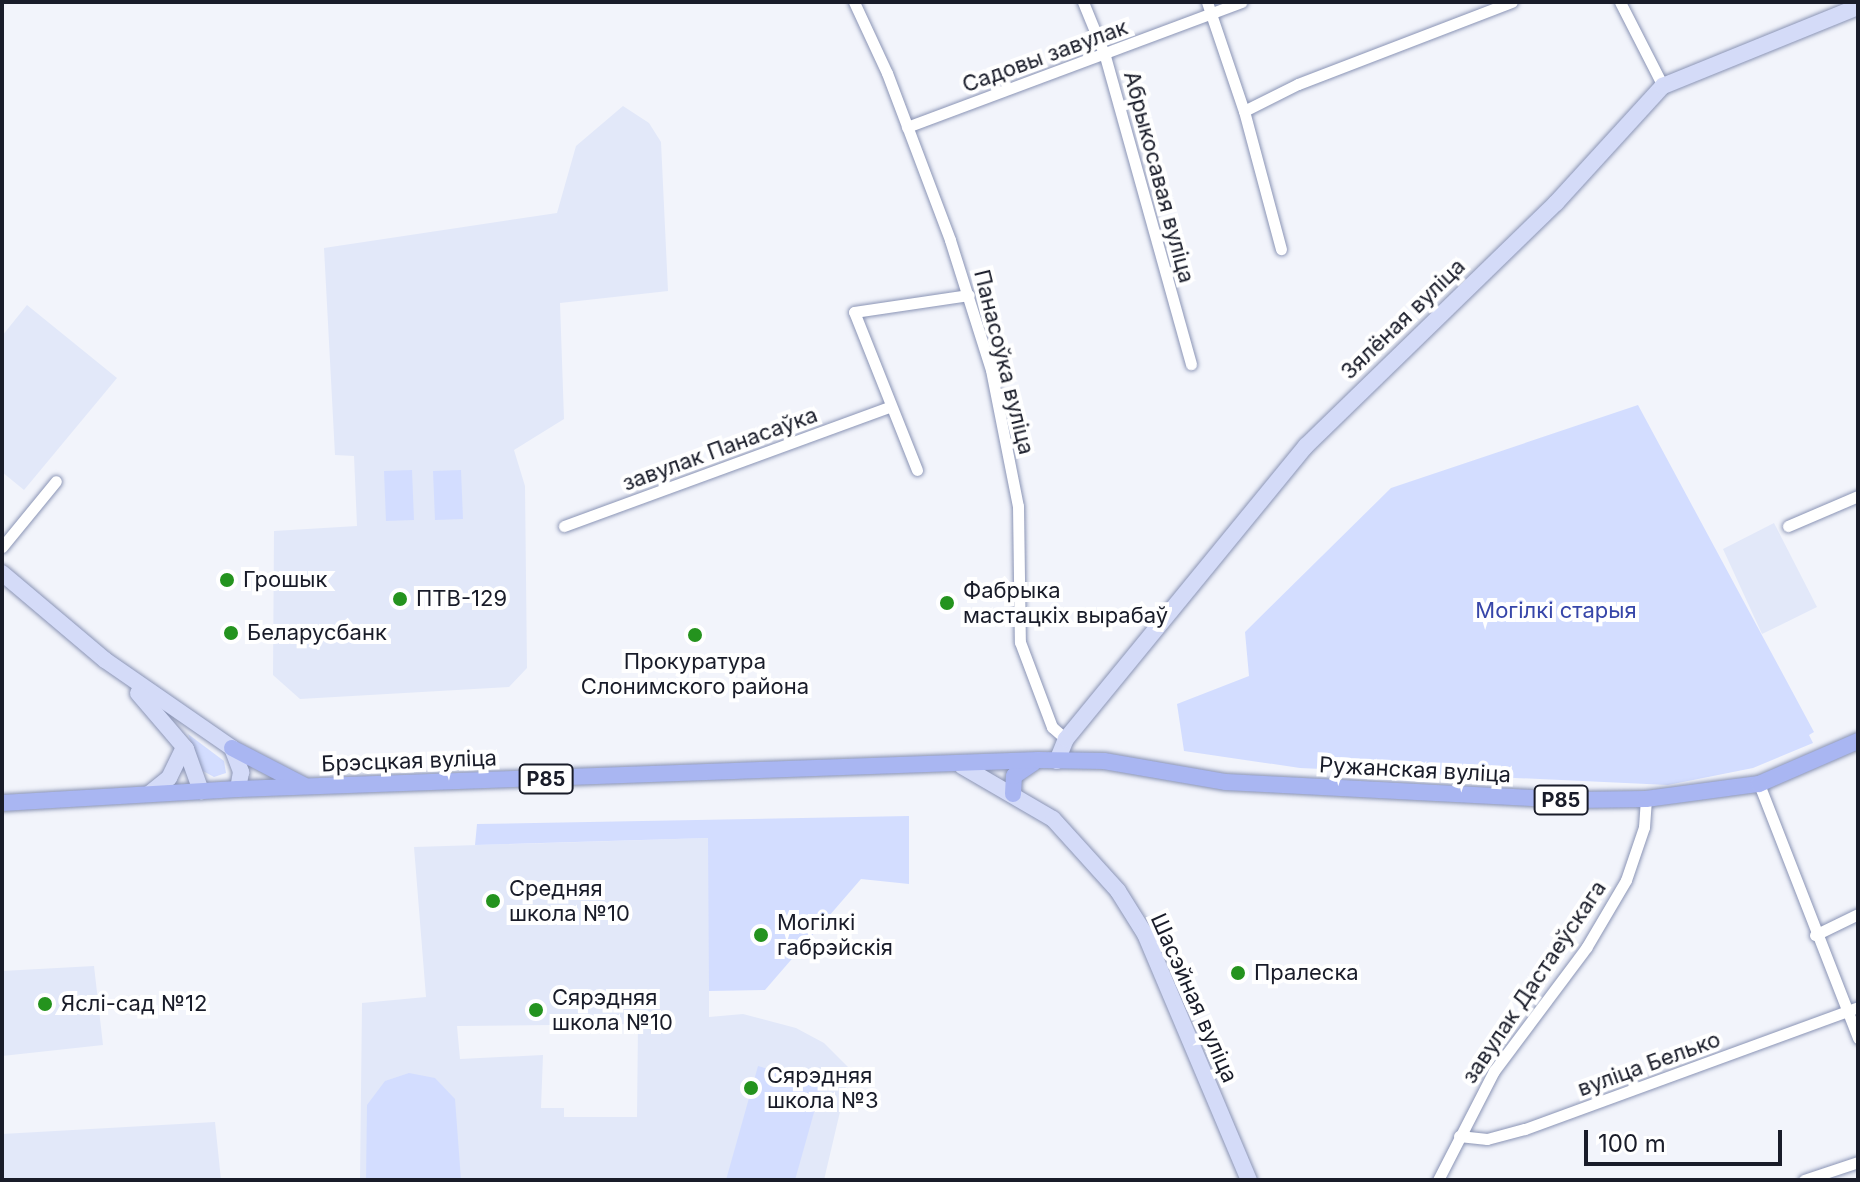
<!DOCTYPE html>
<html>
<head>
<meta charset="utf-8">
<style>
	body { margin:0 }
	#map { position:relative; width:1860px; height:1182px; overflow:hidden; background:#f2f4fb; font-family:Inter,sans-serif }
	div>[style] { position:absolute }
	.built>* { inset:0; background:#e2e8f9 }
	.green>* { inset:0; background:#d3ddff }
	.roads { filter:drop-shadow(0 0 2px #8a94b5) drop-shadow(0 0 2px #8a94b5) }
	.street>* { height:11px; margin:-5.5px; padding:0 5.5px; transform-origin:5.5px; border-radius:5.5px; background:#fff }
	.secondary>* { height:16px; margin:-8px; padding:0 8px; transform-origin:8px; border-radius:8px; background:#d4dbf8 }
	.primary>* { height:16px; margin:-8px; padding:0 8px; transform-origin:8px; border-radius:8px; background:#a9b6f2 }
	.dots>* { width:22px; height:22px; translate:-50% -50%; box-sizing:border-box; border:4px solid #fff; border-radius:50% }
	span { translate:-50% -50%; white-space:nowrap; text-align:center; line-height:1.15; -webkit-text-stroke:8px #fff; paint-order:stroke }
	.shield-label span { padding:2px 6px; background:#fff; border:2px solid; border-radius:6px; -webkit-text-stroke-width:0 }
	.shield-label { font-size:20px; color:#191c29; font-weight:700 }
	.street-label { font-size:22px; color:#191c29 }
	.poi-label { font-size:22px; color:#191c29 }
	.left { translate:0 -50%; text-align:left }
	.park-label { font-size:22px; color:#3746a9 }
	.frame { position:absolute; inset:0; border:4px solid #191c29; pointer-events:none }
	.scale { position:absolute; left:1584px; top:1130px; width:198px; height:36px; box-sizing:border-box; border:4px solid #191c29; border-top:0; padding-left:10px; font-size:24px; line-height:28px; white-space:nowrap; color:#191c29; -webkit-text-stroke:6px #fff; paint-order:stroke }
</style>
</head>
<body>
<div id="map">
	<div class="built">
		<i style="clip-path:polygon(623px 106px,649px 123px,661px 142px,668px 291px,560px 303px,564px 419px,514px 450px,525px 486px,527px 668px,509px 687px,300px 699px,273px 675px,274px 531px,357px 526px,354px 456px,335px 455px,324px 248px,557px 213px,576px 146px)"></i>
		<i style="clip-path:polygon(27px 305px,117px 378px,24px 490px,2px 472px,2px 336px)"></i>
		<i style="clip-path:polygon(1774px 523px,1817px 607px,1762px 634px,1723px 549px)"></i>
		<i style="clip-path:polygon(evenodd,709px 838px,709px 1017px,743px 1014px,796px 1028px,824px 1043px,850px 1069px,824px 1180px,360px 1180px,362px 1003px,426px 997px,414px 847px,709px 838px,638px 1024px,637px 1117px,564px 1117px,564px 1108px,541px 1108px,543px 1055px,460px 1059px,457px 1026px,638px 1024px)"></i>
		<i style="clip-path:polygon(94px 966px,103px 1045px,2px 1056px,2px 971px)"></i>
		<i style="clip-path:polygon(215px 1122px,221px 1180px,2px 1180px,2px 1134px)"></i>
	</div>
	<div class="green">
		<i style="clip-path:polygon(1638px 405px,1814px 732px,1809px 735px,1813px 743px,1753px 768px,1668px 785px,1300px 768px,1184px 751px,1177px 704px,1249px 676px,1245px 632px,1391px 488px)"></i>
		<i style="clip-path:polygon(412px 470px,414px 520px,386px 521px,384px 471px)"></i>
		<i style="clip-path:polygon(461px 470px,463px 519px,435px 520px,433px 471px)"></i>
		<i style="clip-path:polygon(188px 734px,224px 761px,226px 773px,214px 777px,203px 771px)"></i>
		<i style="clip-path:polygon(909px 816px,909px 884px,861px 879px,765px 990px,709px 991px,708px 838px,475px 845px,477px 824px)"></i>
		<i style="clip-path:polygon(758px 1066px,822px 1084px,795px 1180px,726px 1180px)"></i>
		<i style="clip-path:polygon(409px 1073px,435px 1078px,455px 1099px,461px 1180px,366px 1180px,367px 1105px,385px 1081px)"></i>
	</div>
	<div class="roads">
		<div class="street">
			<i style="left:854px;top:2px;width:78px;rotate:65.1deg"></i>
			<i style="left:887px;top:73px;width:178px;rotate:69.3deg"></i>
			<i style="left:950px;top:240px;width:136px;rotate:72.5deg"></i>
			<i style="left:991px;top:370px;width:139px;rotate:78.8deg"></i>
			<i style="left:1018px;top:506px;width:136px;rotate:89.2deg"></i>
			<i style="left:1020px;top:642px;width:91px;rotate:69.4deg"></i>
			<i style="left:1052px;top:727px;width:18px;rotate:41deg"></i>
			<i style="left:1083px;top:2px;width:58px;rotate:67.8deg"></i>
			<i style="left:1105px;top:56px;width:320px;rotate:74.4deg"></i>
			<i style="left:1207px;top:2px;width:115px;rotate:71.3deg"></i>
			<i style="left:1244px;top:111px;width:143px;rotate:75deg"></i>
			<i style="left:1620px;top:2px;width:94px;rotate:62.9deg"></i>
			<i style="left:1244px;top:111px;width:60px;rotate:-26.6deg"></i>
			<i style="left:1298px;top:84px;width:229px;rotate:-21deg"></i>
			<i style="left:907px;top:127px;width:357px;rotate:-20.5deg"></i>
			<i style="left:917px;top:470px;width:170px;rotate:-111.7deg"></i>
			<i style="left:854px;top:312px;width:116px;rotate:-8.4deg"></i>
			<i style="left:564px;top:526px;width:346px;rotate:-20.1deg"></i>
			<i style="left:1788px;top:526px;width:76px;rotate:-23.2deg"></i>
			<i style="left:2px;top:547px;width:85px;rotate:-50.7deg"></i>
			<i style="left:1759px;top:784px;width:273px;rotate:68.7deg"></i>
			<i style="left:1815px;top:935px;width:48px;rotate:-26deg"></i>
			<i style="left:1459px;top:1136px;width:28px;rotate:6deg"></i>
			<i style="left:1487px;top:1139px;width:39px;rotate:-15deg"></i>
			<i style="left:1525px;top:1129px;width:355px;rotate:-20.1deg"></i>
			<i style="left:1438px;top:1180px;width:123px;rotate:-62.8deg"></i>
			<i style="left:1494px;top:1071px;width:154px;rotate:-53.2deg"></i>
			<i style="left:1586px;top:948px;width:79px;rotate:-59.5deg"></i>
			<i style="left:1626px;top:880px;width:56px;rotate:-71.2deg"></i>
			<i style="left:1644px;top:827px;width:28px;rotate:-86deg"></i>
			<i style="left:1804px;top:1180px;width:57px;rotate:-18.4deg"></i>
		</div>
		<div class="secondary">
			<i style="left:2px;top:573px;width:135px;rotate:40.2deg"></i>
			<i style="left:105px;top:660px;width:155px;rotate:34.7deg"></i>
			<i style="left:232px;top:748px;width:26px;rotate:69deg"></i>
			<i style="left:241px;top:772px;width:17px;rotate:100deg"></i>
			<i style="left:138px;top:693px;width:74px;rotate:49.4deg"></i>
			<i style="left:186px;top:749px;width:45px;rotate:70.3deg"></i>
			<i style="left:1057px;top:761px;width:24px;rotate:-68deg"></i>
			<i style="left:1066px;top:739px;width:379px;rotate:-50.7deg"></i>
			<i style="left:1306px;top:446px;width:349px;rotate:-44.2deg"></i>
			<i style="left:1556px;top:203px;width:159px;rotate:-47.6deg"></i>
			<i style="left:1663px;top:86px;width:210px;rotate:-22.1deg"></i>
			<i style="left:962px;top:766px;width:105px;rotate:30.2deg"></i>
			<i style="left:1053px;top:819px;width:97px;rotate:47.9deg"></i>
			<i style="left:1118px;top:891px;width:51px;rotate:57.9deg"></i>
			<i style="left:1145px;top:934px;width:267px;rotate:67.1deg"></i>
			<i style="left:149px;top:794px;width:26px;rotate:-39deg"></i>
			<i style="left:169px;top:778px;width:34px;rotate:-64deg"></i>
		</div>
		<div class="primary">
			<i style="left:232px;top:748px;width:80px;rotate:27.5deg"></i>
			<i style="left:1013px;top:794px;width:18px;rotate:-87deg"></i>
			<i style="left:1014px;top:776px;width:23px;rotate:-34deg"></i>
			<i style="left:2px;top:803px;width:236px;rotate:-3.4deg"></i>
			<i style="left:238px;top:789px;width:801px;rotate:-2.08deg"></i>
			<i style="left:1038px;top:760px;width:66px;rotate:0.9deg"></i>
			<i style="left:1104px;top:761px;width:124px;rotate:9.8deg"></i>
			<i style="left:1226px;top:782px;width:349px;rotate:3deg"></i>
			<i style="left:1575px;top:800px;width:71px;rotate:-0.8deg"></i>
			<i style="left:1646px;top:799px;width:114px;rotate:-7.6deg"></i>
			<i style="left:1759px;top:784px;width:108px;rotate:-23.5deg"></i>
		</div>
	</div>
	<div class="dots">
		<i style="left:227px;top:580px;background:#24931e"></i>
		<i style="left:400px;top:599px;background:#24931e"></i>
		<i style="left:947px;top:603px;background:#24931e"></i>
		<i style="left:231px;top:633px;background:#24931e"></i>
		<i style="left:695px;top:635px;background:#24931e"></i>
		<i style="left:493px;top:901px;background:#24931e"></i>
		<i style="left:761px;top:935px;background:#24931e"></i>
		<i style="left:1238px;top:973px;background:#24931e"></i>
		<i style="left:45px;top:1004px;background:#24931e"></i>
		<i style="left:536px;top:1010px;background:#24931e"></i>
		<i style="left:751px;top:1088px;background:#24931e"></i>
	</div>
	<div class="shield-label">
		<span style="left:546px;top:779px">Р85</span>
		<span style="left:1561px;top:800px">Р85</span>
	</div>
	<div class="street-label">
		<span style="left:1045px;top:56px;rotate:-20deg">Садовы завулак</span>
		<span style="left:1159px;top:177px;rotate:75deg">Абрыкосавая вуліца</span>
		<span style="left:1403px;top:319px;rotate:-44deg">Зялёная вуліца</span>
		<span style="left:1004px;top:362px;rotate:76deg">Панасоўка вуліца</span>
		<span style="left:720px;top:449px;rotate:-20deg">завулак Панасаўка</span>
		<span style="left:409px;top:761px;rotate:-2deg">Брэсцкая вуліца</span>
		<span style="left:1415px;top:770px;rotate:3deg">Ружанская вуліца</span>
		<span style="left:1534px;top:982px;rotate:-56deg">завулак Дастаеўскага</span>
		<span style="left:1194px;top:998px;rotate:66deg">Шасэйная вуліца</span>
		<span style="left:1649px;top:1064px;rotate:-20deg">вуліца Белько</span>
	</div>
	<div class="poi-label">
		<span class="left" style="left:243px;top:580px">Грошык</span>
		<span class="left" style="left:963px;top:603px">Фабрыка<br>мастацкіх вырабаў</span>
		<span class="left" style="left:416px;top:599px">ПТВ-129</span>
		<span class="left" style="left:247px;top:633px">Беларусбанк</span>
		<span style="left:695px;top:674px">Прокуратура<br>Слонимского района</span>
		<span class="left" style="left:509px;top:901px">Средняя<br>школа №10</span>
		<span class="left" style="left:777px;top:935px">Могілкі<br>габрэйскія</span>
		<span class="left" style="left:1254px;top:973px">Пралеска</span>
		<span class="left" style="left:552px;top:1010px">Сярэдняя<br>школа №10</span>
		<span class="left" style="left:61px;top:1004px">Яслі-сад №12</span>
		<span class="left" style="left:767px;top:1088px">Сярэдняя<br>школа №3</span>
	</div>
	<div class="park-label">
		<span style="left:1556px;top:611px">Могілкі старыя</span>
	</div>
	<div class="frame"></div>
	<div class="scale">100 m</div>
</div>
</body>
</html>
